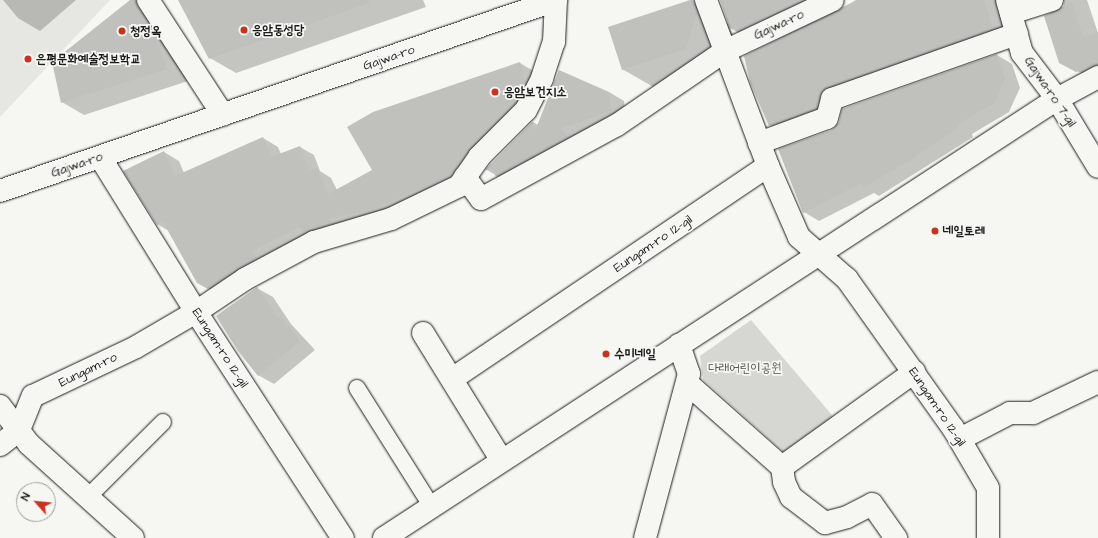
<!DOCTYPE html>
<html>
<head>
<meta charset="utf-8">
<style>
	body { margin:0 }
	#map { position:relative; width:1098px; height:538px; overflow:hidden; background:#f6f6f2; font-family:"Architects Daughter","Poor Story",sans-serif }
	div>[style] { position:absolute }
	.built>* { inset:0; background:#e6e6e2 }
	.green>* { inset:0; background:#d6d6d2 }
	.shadow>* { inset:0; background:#0003 }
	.building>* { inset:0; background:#c0c0bd }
	.roads { filter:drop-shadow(0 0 1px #1c1c1c) drop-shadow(0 0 1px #1c1c1c) }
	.lane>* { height:16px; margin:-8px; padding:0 8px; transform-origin:8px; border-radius:8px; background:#f6f6f2 }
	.street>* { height:22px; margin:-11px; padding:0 11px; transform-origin:11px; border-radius:11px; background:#f6f6f2 }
	.secondary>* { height:22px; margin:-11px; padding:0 11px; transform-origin:11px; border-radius:11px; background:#f6f6f2 }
	.dots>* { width:11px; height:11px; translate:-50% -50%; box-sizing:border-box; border:2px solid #f6f6f2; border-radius:50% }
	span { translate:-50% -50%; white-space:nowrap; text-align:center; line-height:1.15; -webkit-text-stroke:3.5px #f6f6f2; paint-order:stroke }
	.street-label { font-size:13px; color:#1c1c1c }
	.poi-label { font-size:13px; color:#1c1c1c; font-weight:700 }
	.left { translate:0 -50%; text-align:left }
	.park-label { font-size:13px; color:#545453 }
	.north { position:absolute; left:16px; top:482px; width:40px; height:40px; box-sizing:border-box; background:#f6f6f2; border:1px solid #9f9f9c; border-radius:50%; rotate:297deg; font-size:11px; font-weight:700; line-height:16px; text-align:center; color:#1c1c1c }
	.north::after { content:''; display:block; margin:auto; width:14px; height:18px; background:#c8321e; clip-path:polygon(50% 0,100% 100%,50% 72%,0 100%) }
</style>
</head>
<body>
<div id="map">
	<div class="built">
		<i style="clip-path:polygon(0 0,110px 0,0 117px)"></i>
	</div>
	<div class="green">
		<i style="clip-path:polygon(751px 320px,837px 421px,787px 455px,703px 380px,700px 356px)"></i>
	</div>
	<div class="shadow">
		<i style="clip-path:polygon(3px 0,76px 0,40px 31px,18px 18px)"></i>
		<i style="clip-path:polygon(131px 0,145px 0,188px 81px,84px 115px,62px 102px)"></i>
		<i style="clip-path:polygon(179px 0,423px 0,426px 7px,236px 73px,210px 58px)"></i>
		<i style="clip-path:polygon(721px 0,811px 0,746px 37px,730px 28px,732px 33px,720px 68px,657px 89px,622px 69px,694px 3px,729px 24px)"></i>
		<i style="clip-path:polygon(856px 0,997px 0,1008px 38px,843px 96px,785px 134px,770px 125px,839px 12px)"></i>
		<i style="clip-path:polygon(1043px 0,1087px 0,1098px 33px,1098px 82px,1060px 62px,1064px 1px,1051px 5px)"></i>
		<i style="clip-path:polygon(997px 55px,1012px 64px,1020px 88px,1009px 112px,972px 134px,973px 137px,879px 196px,874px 193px,819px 221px,804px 212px,832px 130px)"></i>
		<i style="clip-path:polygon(520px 63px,535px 72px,539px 93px,485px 156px,389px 217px,223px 297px,197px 282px,169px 231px,157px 224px,164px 152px,179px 161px,184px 173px,263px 138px,278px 147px,281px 154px,300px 147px,314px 155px,320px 171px,331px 178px,337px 190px,373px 170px)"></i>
		<i style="clip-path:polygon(609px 92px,624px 101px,626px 119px,512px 185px,487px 170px,533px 122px,538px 125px)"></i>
		<i style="clip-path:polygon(257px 288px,273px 297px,291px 324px,315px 350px,274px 384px,258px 375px)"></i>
	</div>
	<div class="building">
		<i style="clip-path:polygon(130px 0,136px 0,153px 30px,167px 69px,61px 103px,52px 62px)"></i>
		<i style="clip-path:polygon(178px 0,369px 0,369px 3px,209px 59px)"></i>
		<i style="clip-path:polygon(690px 0,694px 0,697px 12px,686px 49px,622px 70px,608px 27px)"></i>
		<i style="clip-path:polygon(720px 0,799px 0,799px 2px,737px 31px,736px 27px,730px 29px)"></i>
		<i style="clip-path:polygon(857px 0,984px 0,993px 29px,828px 87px,820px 95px,817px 109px,769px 126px,750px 82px,744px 56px)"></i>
		<i style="clip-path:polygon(1072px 2px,1083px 37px,1098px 32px,1098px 64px,1076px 72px,1059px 63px,1044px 16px)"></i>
		<i style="clip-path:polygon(997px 54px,1005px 79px,994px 103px,957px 125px,958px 128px,909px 161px,863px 188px,862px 183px,803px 213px,778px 149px,832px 130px,839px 122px,842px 109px)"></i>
		<i style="clip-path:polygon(520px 62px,525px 84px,516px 103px,470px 148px,451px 176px,374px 209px,330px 218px,332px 224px,303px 234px,300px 227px,253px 250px,257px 258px,208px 289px,197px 283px,163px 222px,157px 225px,123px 171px,164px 151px,175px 176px,263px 137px,271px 157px,300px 146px,310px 171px,317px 168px,328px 194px,372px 170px,347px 127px,373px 112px)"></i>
		<i style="clip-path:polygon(559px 70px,609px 92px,611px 111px,560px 129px,569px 137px,496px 177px,493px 170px,485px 170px,533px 121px,535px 131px)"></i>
		<i style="clip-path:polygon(257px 287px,278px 318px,280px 316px,300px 341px,258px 376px,238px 351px,216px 316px)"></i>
	</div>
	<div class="roads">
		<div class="lane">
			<i style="left:357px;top:388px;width:141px;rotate:57.8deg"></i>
			<i style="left:88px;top:497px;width:106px;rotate:-45deg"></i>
		</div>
		<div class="street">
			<i style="left:148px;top:0;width:137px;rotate:56.9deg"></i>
			<i style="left:706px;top:0;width:177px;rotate:69.5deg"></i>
			<i style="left:768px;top:166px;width:77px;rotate:66.4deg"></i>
			<i style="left:799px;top:237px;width:64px;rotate:41.2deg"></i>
			<i style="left:847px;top:279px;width:183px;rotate:54.6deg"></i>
			<i style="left:953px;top:428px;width:69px;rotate:59.7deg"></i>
			<i style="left:988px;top:488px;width:50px;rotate:90deg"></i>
			<i style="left:1007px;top:0;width:55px;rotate:74.2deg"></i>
			<i style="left:1022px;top:53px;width:58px;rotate:52.7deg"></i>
			<i style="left:1057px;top:99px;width:79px;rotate:58.9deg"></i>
			<i style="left:1011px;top:13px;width:43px;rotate:-17.6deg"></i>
			<i style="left:759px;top:143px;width:72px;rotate:-20.2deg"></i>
			<i style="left:827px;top:118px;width:20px;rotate:-75deg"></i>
			<i style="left:832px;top:99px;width:196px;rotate:-19.4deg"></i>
			<i style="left:100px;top:157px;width:182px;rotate:58.2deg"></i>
			<i style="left:196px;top:312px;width:270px;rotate:57deg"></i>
			<i style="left:465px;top:177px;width:27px;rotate:54deg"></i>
			<i style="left:481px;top:199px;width:155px;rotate:-28.6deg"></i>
			<i style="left:617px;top:125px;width:131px;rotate:-34.4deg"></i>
			<i style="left:725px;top:51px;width:119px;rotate:-25.3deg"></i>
			<i style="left:423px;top:333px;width:150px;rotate:58.3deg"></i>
			<i style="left:452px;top:379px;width:381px;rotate:-34deg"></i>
			<i style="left:687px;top:383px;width:127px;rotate:41.5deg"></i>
			<i style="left:782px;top:467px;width:15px;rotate:82deg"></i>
			<i style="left:784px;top:482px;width:17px;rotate:65deg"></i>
			<i style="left:791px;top:497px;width:43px;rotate:37.4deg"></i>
			<i style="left:825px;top:523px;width:23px;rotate:-15deg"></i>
			<i style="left:847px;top:517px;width:28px;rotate:-27deg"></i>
			<i style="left:872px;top:504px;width:42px;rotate:54.8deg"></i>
			<i style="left:0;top:406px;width:48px;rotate:52.7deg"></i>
			<i style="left:29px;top:444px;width:140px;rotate:42.1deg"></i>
			<i style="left:960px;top:439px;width:56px;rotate:-27.5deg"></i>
			<i style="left:1010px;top:413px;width:23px"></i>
			<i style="left:1033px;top:413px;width:72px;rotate:-25.5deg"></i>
			<i style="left:0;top:445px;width:24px;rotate:-38deg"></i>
			<i style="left:19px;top:430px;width:37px;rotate:-68deg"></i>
			<i style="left:33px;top:396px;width:114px;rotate:-25.4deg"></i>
			<i style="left:136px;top:347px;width:69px;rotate:-30.3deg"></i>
			<i style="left:196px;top:312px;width:59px;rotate:-34deg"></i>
			<i style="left:245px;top:279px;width:78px;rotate:-28.2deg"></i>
			<i style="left:314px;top:242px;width:80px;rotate:-16.6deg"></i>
			<i style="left:391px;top:219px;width:76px;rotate:-25.9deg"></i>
			<i style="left:459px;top:186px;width:35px;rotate:-55deg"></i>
			<i style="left:479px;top:157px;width:66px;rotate:-45deg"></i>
			<i style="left:526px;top:110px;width:36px;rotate:-63deg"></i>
			<i style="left:542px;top:78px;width:38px;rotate:-72deg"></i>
			<i style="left:554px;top:42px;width:42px;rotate:-87.3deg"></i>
			<i style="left:782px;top:467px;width:163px;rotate:-35.7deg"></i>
			<i style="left:384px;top:538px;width:804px;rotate:-33.12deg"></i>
			<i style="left:1057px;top:99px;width:47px;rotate:-28.2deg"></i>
			<i style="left:645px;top:538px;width:170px;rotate:-75deg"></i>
			<i style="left:689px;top:374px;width:31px;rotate:-109deg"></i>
		</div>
		<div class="secondary">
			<i style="left:0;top:191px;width:588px;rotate:-18.96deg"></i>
		</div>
	</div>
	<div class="dots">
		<i style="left:244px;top:30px;background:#c8321e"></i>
		<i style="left:122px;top:31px;background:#c8321e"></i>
		<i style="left:28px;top:59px;background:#c8321e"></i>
		<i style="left:495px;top:92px;background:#c8321e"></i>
		<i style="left:935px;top:231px;background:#c8321e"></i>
		<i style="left:606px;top:354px;background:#c8321e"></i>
	</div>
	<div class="street-label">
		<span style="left:779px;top:25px;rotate:-25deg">Gajwa-ro</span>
		<span style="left:389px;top:58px;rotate:-19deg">Gajwa-ro</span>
		<span style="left:1050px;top:92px;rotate:56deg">Gajwa-ro 7-gil</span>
		<span style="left:77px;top:165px;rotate:-19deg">Gajwa-ro</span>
		<span style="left:653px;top:244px;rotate:-34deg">Eungam-ro 12-gil</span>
		<span style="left:220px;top:348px;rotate:57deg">Eungam-ro 12-gil</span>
		<span style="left:88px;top:370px;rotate:-26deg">Eungam-ro</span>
		<span style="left:937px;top:407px;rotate:56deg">Eungam-ro 12-gil</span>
	</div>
	<div class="poi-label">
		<span class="left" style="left:252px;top:30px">응암동성당</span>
		<span class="left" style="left:130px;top:31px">청정옥</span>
		<span class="left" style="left:36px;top:59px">은평문화예술정보학교</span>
		<span class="left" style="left:504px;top:92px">응암보건지소</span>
		<span class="left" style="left:943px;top:231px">네일토레</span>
		<span class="left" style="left:614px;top:354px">수미네일</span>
	</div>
	<div class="park-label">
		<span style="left:745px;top:368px">다래어린이공원</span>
	</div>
	<div class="north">N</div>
</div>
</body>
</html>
